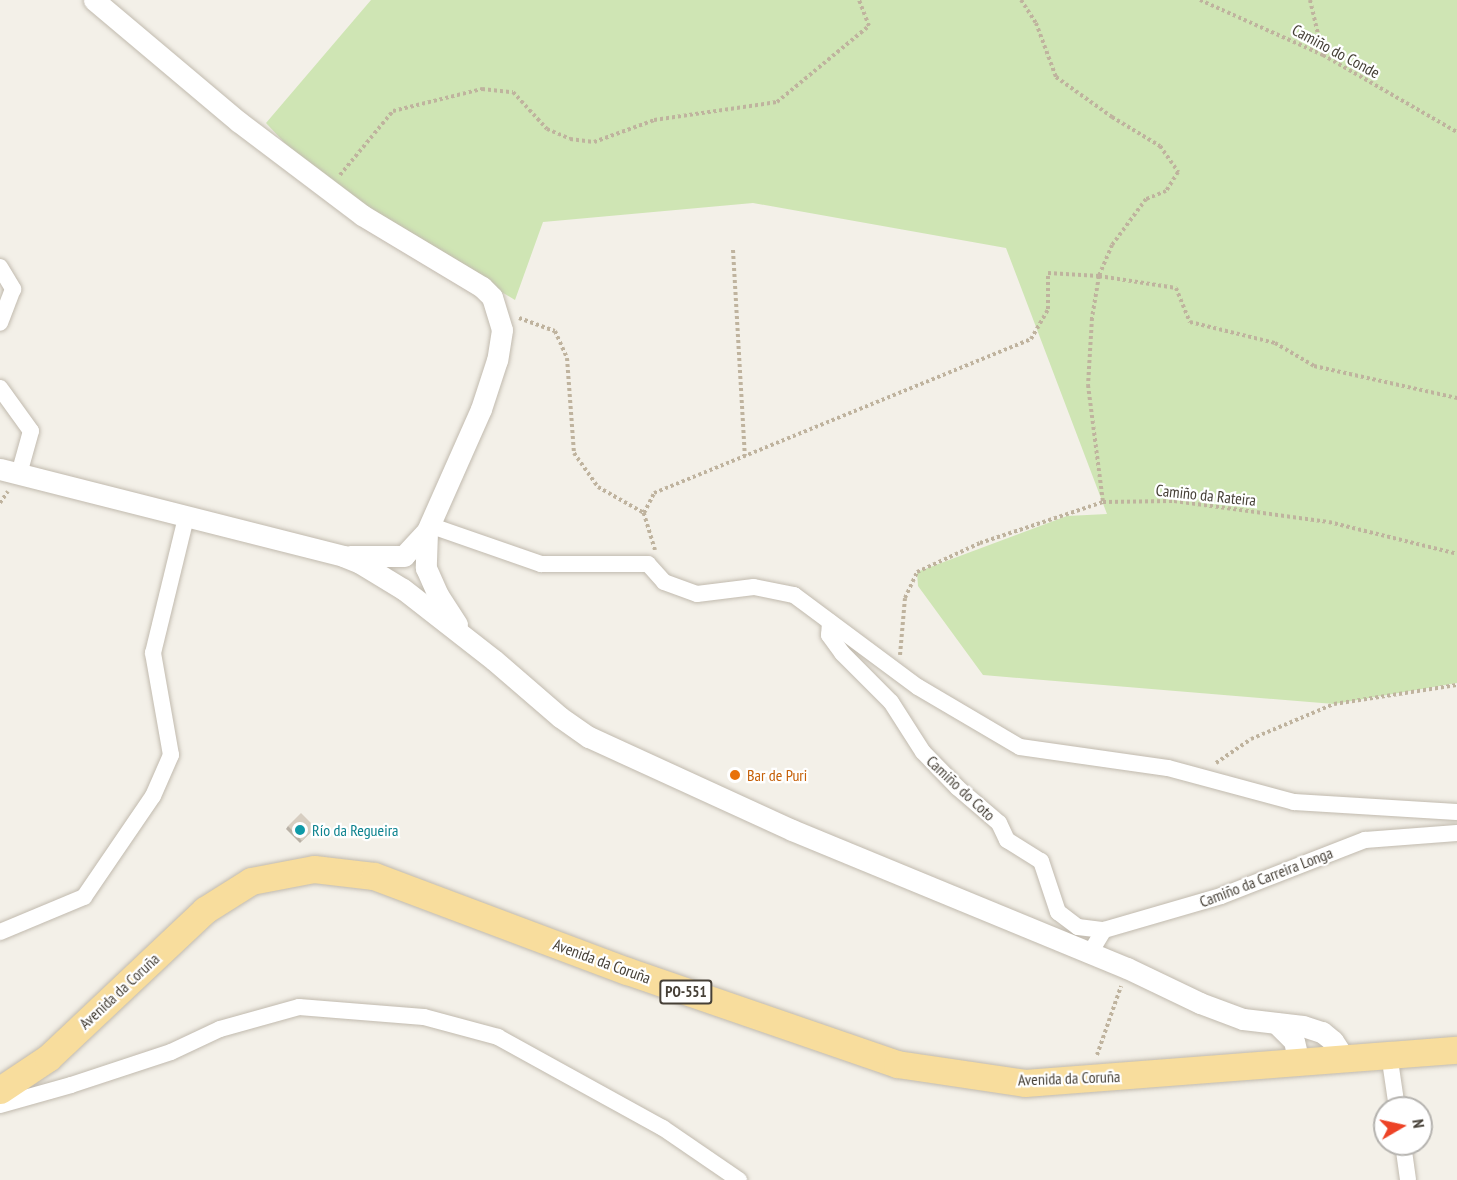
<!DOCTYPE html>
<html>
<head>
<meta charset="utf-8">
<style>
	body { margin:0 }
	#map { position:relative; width:1457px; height:1180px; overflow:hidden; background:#f3f0e8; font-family:"PT Sans Narrow",sans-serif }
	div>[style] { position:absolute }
	.green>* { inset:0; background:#cfe5b4 }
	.path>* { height:4px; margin-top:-2px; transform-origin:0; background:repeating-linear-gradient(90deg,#bfb39e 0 3px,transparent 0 6px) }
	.roads { filter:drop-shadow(0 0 2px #c1baae) drop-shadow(0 0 2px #c1baae) }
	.minor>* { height:16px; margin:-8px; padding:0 8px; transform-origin:8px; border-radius:8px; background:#fff }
	.tertiary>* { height:21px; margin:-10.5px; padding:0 10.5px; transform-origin:10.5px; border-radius:10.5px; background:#fff }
	.primary>* { height:27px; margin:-13.5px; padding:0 13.5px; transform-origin:13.5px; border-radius:13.5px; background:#f8dd9d }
	.wall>* { inset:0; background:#b9b1a6 }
	.building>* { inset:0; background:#d7cec1 }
	.dots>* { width:16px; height:16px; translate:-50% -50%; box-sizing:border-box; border:3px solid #fff; border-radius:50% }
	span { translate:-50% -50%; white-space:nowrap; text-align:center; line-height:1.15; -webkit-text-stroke:4.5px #fff; paint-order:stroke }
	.shield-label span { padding:2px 4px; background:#fff; border:2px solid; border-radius:4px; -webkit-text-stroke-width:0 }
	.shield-label { font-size:15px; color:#464037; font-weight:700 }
	.street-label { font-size:16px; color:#464037 }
	.food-label { font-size:16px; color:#c56008 }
	.left { translate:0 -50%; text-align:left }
	.culture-label { font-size:16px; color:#0d838f }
	.north { position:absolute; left:1373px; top:1096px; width:60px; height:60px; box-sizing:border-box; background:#fff; border:2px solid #b5b3af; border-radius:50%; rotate:81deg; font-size:16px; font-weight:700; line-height:24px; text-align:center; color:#464037 }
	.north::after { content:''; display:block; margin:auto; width:21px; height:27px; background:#ed4326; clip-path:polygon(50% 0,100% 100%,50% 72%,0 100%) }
</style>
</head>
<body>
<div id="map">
	<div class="green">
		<i style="clip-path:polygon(371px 0,1457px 0,1457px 683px,1334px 704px,983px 675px,918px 586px,917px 572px,1067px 516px,1107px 514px,1006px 248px,753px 203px,543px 222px,515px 300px,328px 189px,266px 123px)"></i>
	</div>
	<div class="path">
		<i style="left:1021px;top:0;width:27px;rotate:57deg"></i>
		<i style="left:1036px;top:23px;width:58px;rotate:69.7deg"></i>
		<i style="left:1056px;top:77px;width:69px;rotate:35.5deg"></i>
		<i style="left:1112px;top:117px;width:56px;rotate:31.1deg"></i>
		<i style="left:1160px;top:146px;width:32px;rotate:55deg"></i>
		<i style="left:1178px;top:172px;width:22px;rotate:122deg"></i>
		<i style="left:1166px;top:191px;width:22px;rotate:158deg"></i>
		<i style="left:1146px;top:199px;width:57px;rotate:126.5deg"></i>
		<i style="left:1112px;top:245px;width:34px;rotate:113deg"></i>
		<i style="left:1099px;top:276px;width:43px;rotate:99.5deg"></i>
		<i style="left:1092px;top:318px;width:67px;rotate:93.4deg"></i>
		<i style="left:1088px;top:385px;width:118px;rotate:82.7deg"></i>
		<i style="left:1200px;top:0;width:135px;rotate:24.1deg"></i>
		<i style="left:1323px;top:55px;width:155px;rotate:29.9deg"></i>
		<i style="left:1310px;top:0;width:57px;rotate:76.7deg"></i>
		<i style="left:340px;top:175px;width:83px;rotate:-50.4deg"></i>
		<i style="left:393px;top:111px;width:92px;rotate:-13.9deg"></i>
		<i style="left:482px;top:89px;width:31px;rotate:6deg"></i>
		<i style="left:513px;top:92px;width:50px;rotate:47.4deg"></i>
		<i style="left:547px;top:129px;width:25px;rotate:23deg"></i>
		<i style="left:570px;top:139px;width:24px;rotate:7deg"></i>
		<i style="left:594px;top:142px;width:64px;rotate:-20.1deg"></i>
		<i style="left:654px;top:120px;width:124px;rotate:-8.3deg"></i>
		<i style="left:777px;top:102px;width:119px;rotate:-39.6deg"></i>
		<i style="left:869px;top:26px;width:28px;rotate:-111deg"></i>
		<i style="left:733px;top:250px;width:206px;rotate:86.7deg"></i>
		<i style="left:519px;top:318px;width:38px;rotate:20deg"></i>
		<i style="left:555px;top:331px;width:30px;rotate:66deg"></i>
		<i style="left:567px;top:358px;width:95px;rotate:85.8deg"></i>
		<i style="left:574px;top:453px;width:42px;rotate:54.8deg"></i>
		<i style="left:598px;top:487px;width:53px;rotate:29.5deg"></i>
		<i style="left:0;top:503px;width:14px;rotate:-56deg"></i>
		<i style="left:655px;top:550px;width:39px;rotate:-107deg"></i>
		<i style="left:644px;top:513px;width:22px;rotate:-63deg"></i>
		<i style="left:654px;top:493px;width:407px;rotate:-22.2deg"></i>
		<i style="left:1031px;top:339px;width:34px;rotate:-60deg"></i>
		<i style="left:1048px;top:309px;width:36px;rotate:-90deg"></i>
		<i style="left:1048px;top:273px;width:51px;rotate:3.4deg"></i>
		<i style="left:1099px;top:276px;width:78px;rotate:8.9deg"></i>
		<i style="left:1176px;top:288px;width:37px;rotate:68deg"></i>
		<i style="left:1190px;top:322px;width:88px;rotate:13.9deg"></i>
		<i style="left:1275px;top:343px;width:45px;rotate:30.5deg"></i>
		<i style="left:1314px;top:366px;width:147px;rotate:12.6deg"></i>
		<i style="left:900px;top:655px;width:57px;rotate:-85deg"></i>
		<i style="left:905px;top:598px;width:29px;rotate:-65deg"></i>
		<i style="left:917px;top:572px;width:69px;rotate:-24.7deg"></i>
		<i style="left:980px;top:543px;width:130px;rotate:-18.4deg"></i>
		<i style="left:1103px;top:502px;width:71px;rotate:-0.8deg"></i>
		<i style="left:1174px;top:501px;width:156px;rotate:7.7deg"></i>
		<i style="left:1329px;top:522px;width:132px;rotate:14deg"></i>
		<i style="left:1216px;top:763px;width:42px;rotate:-34.4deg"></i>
		<i style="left:1251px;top:739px;width:90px;rotate:-22.9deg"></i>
		<i style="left:1334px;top:704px;width:124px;rotate:-8.8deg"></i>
		<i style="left:1097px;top:1055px;width:73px;rotate:-70.8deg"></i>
	</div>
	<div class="roads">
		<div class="minor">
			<i style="left:0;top:267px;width:26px;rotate:59deg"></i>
			<i style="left:13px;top:289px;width:36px;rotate:111deg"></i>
			<i style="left:0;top:388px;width:53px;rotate:54.2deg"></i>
			<i style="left:31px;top:431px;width:45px;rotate:105.6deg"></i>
			<i style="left:429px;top:525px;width:119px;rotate:19.2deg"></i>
			<i style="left:541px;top:564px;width:107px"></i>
			<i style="left:648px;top:564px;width:24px;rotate:48deg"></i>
			<i style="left:664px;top:582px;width:35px;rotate:20deg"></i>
			<i style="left:697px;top:594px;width:57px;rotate:-7deg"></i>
			<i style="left:754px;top:587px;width:41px;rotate:11.3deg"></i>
			<i style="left:794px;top:595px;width:154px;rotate:36.6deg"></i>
			<i style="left:918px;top:687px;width:118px;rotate:30.5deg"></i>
			<i style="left:1020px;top:747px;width:149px;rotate:8.1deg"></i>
			<i style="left:1168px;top:768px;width:131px;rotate:15.1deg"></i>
			<i style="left:1294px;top:802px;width:163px;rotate:3.5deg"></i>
			<i style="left:830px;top:622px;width:13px;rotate:94deg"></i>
			<i style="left:829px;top:635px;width:22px;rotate:54deg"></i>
			<i style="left:842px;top:653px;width:69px;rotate:45deg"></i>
			<i style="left:891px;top:702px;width:59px;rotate:57.4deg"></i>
			<i style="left:923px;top:752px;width:50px;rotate:45.8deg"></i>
			<i style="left:958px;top:788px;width:54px;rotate:40.5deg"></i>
			<i style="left:999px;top:823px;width:19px;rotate:65deg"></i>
			<i style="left:1007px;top:840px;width:40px;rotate:32deg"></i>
			<i style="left:1041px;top:861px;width:54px;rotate:71.6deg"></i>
			<i style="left:1058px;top:912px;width:25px;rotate:37deg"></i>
			<i style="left:1078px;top:927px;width:26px;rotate:7deg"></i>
			<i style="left:0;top:932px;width:91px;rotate:-22.6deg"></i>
			<i style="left:84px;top:897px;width:122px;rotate:-55.7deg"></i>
			<i style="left:153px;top:796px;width:45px;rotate:-66.3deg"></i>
			<i style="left:171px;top:755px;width:104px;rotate:-100deg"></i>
			<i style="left:153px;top:653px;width:139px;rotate:-76.3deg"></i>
			<i style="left:1090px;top:953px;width:27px;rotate:-59deg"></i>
			<i style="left:1104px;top:930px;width:122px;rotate:-16.2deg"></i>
			<i style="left:1221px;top:896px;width:155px;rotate:-21.3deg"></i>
			<i style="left:1365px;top:840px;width:92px;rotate:-4.4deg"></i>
			<i style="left:1389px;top:1054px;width:55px;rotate:81.6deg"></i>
			<i style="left:0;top:1105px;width:74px;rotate:-15.7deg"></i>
			<i style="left:71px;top:1085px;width:105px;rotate:-18.3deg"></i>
			<i style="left:171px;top:1052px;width:54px;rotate:-25.1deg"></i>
			<i style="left:220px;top:1029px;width:82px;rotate:-15.6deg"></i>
			<i style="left:299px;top:1007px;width:125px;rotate:4.6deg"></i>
			<i style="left:424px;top:1017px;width:77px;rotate:15.1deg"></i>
			<i style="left:498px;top:1037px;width:188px;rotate:28.9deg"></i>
			<i style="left:663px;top:1128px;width:92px;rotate:34.4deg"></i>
			<i style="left:1403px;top:1144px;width:36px;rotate:82deg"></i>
		</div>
		<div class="tertiary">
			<i style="left:94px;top:0;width:189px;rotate:40.1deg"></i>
			<i style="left:239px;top:122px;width:154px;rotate:37.1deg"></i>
			<i style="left:362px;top:215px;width:140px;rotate:31deg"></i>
			<i style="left:482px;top:287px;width:14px;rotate:45deg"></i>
			<i style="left:492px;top:297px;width:34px;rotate:73deg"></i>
			<i style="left:502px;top:330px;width:30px;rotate:99deg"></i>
			<i style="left:497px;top:360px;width:52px;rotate:108.1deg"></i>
			<i style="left:481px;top:409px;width:133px;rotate:113.9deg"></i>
			<i style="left:427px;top:531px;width:34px;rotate:133deg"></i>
			<i style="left:404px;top:556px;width:54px;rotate:180deg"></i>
			<i style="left:0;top:469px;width:354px;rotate:14.2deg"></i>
			<i style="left:343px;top:556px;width:18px;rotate:22deg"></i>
			<i style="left:360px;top:563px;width:50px;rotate:31.2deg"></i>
			<i style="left:403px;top:589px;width:115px;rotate:38deg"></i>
			<i style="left:494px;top:660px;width:87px;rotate:40.8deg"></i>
			<i style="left:560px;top:717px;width:35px;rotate:35deg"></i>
			<i style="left:589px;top:737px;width:223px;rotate:24.6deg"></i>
			<i style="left:792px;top:830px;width:362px;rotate:22.4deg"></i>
			<i style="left:1127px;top:968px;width:81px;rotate:25.6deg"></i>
			<i style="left:1200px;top:1003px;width:46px;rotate:20.4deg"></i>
			<i style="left:1243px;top:1019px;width:60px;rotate:6.7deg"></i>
			<i style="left:1303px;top:1026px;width:20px;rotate:18deg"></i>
			<i style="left:1322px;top:1032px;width:14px;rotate:39deg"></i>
			<i style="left:1333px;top:1041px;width:20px;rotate:57deg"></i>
			<i style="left:427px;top:532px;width:36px;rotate:92deg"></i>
			<i style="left:426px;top:568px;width:30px;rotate:66deg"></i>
			<i style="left:438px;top:595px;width:35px;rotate:57deg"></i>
			<i style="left:1276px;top:1023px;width:25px;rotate:45deg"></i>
			<i style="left:1294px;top:1041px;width:22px;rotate:77deg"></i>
		</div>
		<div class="primary">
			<i style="left:0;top:1090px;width:58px;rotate:-33.7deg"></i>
			<i style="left:48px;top:1058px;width:216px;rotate:-43.3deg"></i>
			<i style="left:205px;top:910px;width:54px;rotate:-32.2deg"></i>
			<i style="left:251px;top:881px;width:64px;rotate:-10.8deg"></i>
			<i style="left:314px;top:869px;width:60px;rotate:6.7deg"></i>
			<i style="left:374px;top:876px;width:270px;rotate:20.6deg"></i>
			<i style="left:627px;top:971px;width:286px;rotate:19deg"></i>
			<i style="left:897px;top:1064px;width:129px;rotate:8.4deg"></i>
			<i style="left:1025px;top:1083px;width:433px;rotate:-4.4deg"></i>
		</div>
	</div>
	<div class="wall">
		<i style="clip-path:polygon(288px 826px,313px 830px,300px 843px,286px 829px)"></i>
	</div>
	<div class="building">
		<i style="clip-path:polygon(301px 813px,315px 827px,302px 841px,288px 826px)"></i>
	</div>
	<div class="dots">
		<i style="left:735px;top:775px;background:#e8710a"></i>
		<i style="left:300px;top:830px;background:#0f9aa8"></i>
	</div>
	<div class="shield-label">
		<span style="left:686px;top:992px">PO-551</span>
	</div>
	<div class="street-label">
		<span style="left:1336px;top:51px;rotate:28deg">Camiño do Conde</span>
		<span style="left:1206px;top:495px;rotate:6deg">Camiño da Rateira</span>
		<span style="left:961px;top:788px;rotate:43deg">Camiño do Coto</span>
		<span style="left:1266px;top:877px;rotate:-21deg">Camiño da Carreira Longa</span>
		<span style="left:602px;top:961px;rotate:20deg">Avenida da Coruña</span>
		<span style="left:119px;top:991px;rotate:-43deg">Avenida da Coruña</span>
		<span style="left:1069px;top:1078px;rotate:-2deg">Avenida da Coruña</span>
	</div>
	<div class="food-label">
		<span class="left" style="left:747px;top:775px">Bar de Puri</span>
	</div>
	<div class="culture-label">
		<span class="left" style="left:312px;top:830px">Río da Regueira</span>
	</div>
	<div class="north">N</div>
</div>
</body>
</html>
